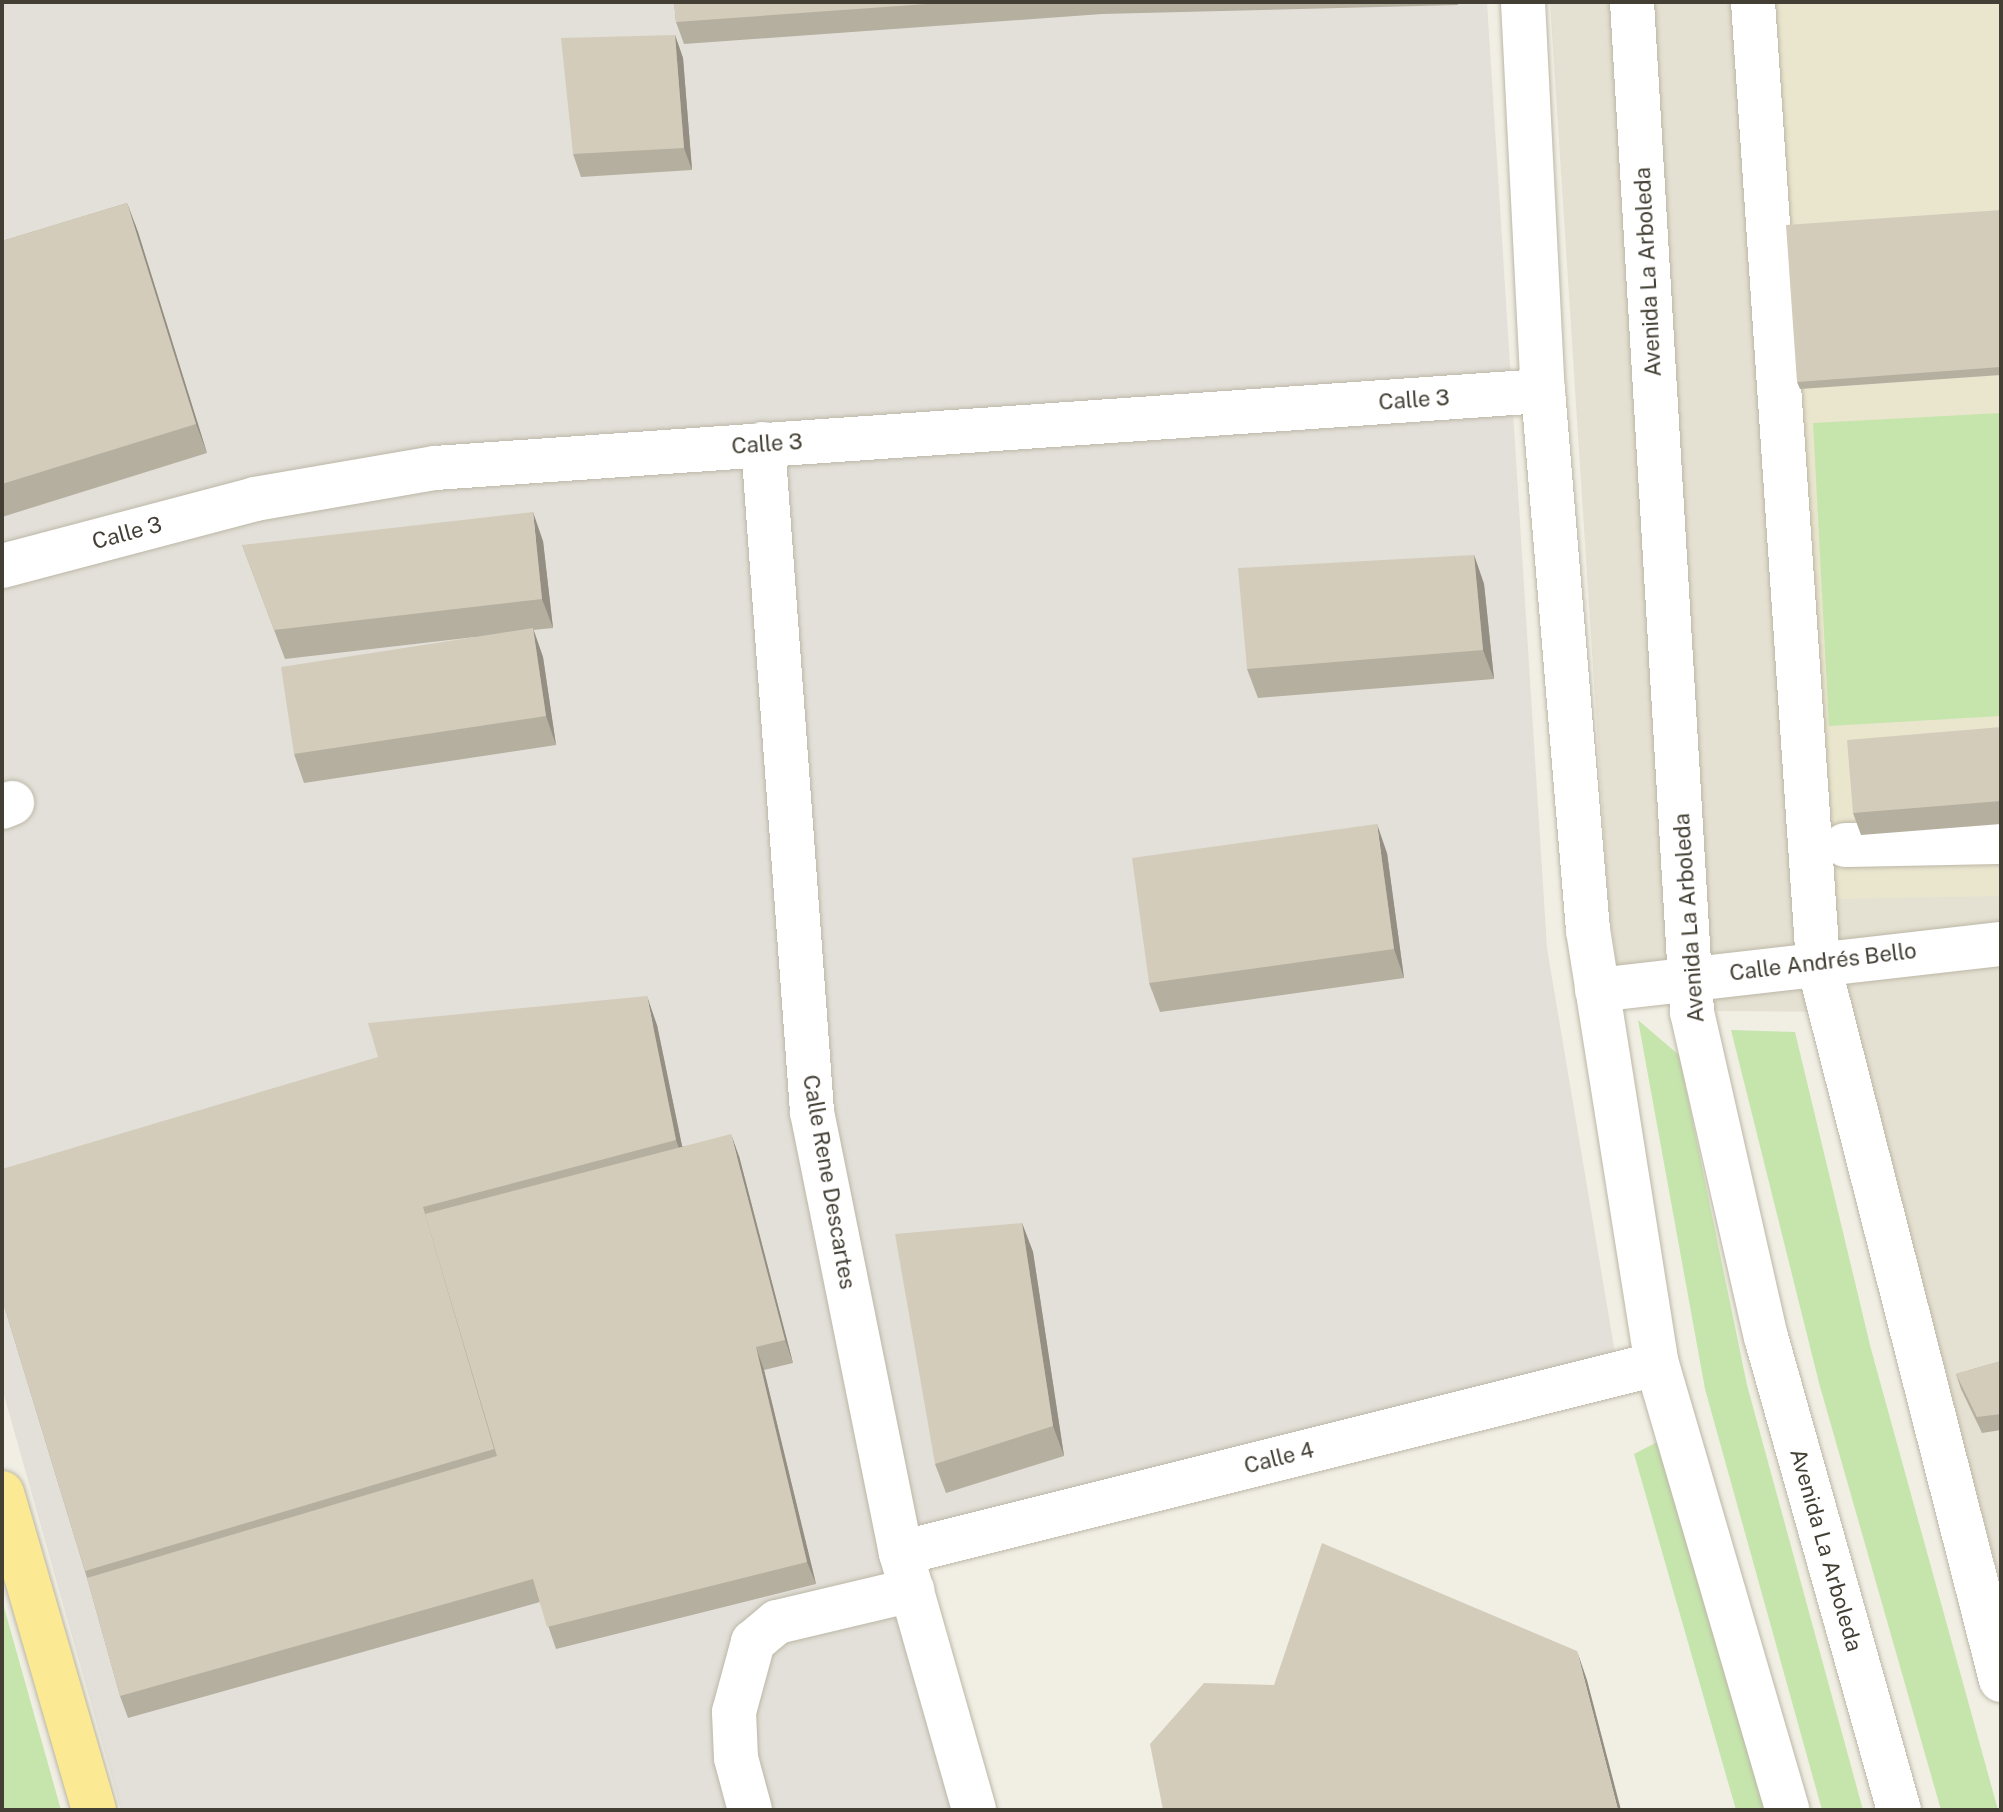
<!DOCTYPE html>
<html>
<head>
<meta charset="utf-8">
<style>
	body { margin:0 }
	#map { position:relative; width:2003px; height:1812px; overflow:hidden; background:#f1efe4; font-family:"Public Sans",sans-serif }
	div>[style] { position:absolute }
	.residential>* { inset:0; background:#e5e1d2 }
	.industrial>* { inset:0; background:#e3e0d9 }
	.education>* { inset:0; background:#eae6ce }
	.green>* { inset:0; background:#c6e5ad }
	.roads { filter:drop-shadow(0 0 2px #bcb7a7) drop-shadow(0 0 2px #bcb7a7) }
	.minor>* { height:44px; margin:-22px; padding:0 22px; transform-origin:22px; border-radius:22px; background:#fff }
	.major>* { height:44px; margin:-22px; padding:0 22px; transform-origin:22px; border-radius:22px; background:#fbe993 }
	.wall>* { inset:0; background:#b5afa0 }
	.shaded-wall>* { inset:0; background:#948f82 }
	.building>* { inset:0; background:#d3ccba }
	span { translate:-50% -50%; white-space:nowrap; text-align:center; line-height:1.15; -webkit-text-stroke:6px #fff; paint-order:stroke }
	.street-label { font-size:22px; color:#433f34 }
	.frame { position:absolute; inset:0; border:4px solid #433f34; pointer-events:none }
</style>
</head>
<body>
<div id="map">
	<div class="residential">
		<i style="clip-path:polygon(1550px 2px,2001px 2px,2001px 1584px,1846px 1012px,1718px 1011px,1617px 967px,1608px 900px)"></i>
	</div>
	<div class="industrial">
		<i style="clip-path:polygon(2px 2px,1487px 2px,1547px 948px,1615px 1353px,881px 1553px,952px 1810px,121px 1810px,2px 1388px)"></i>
	</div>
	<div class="education">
		<i style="clip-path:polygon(1775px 2px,2001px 2px,2001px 896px,1835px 899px)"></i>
	</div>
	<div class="green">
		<i style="clip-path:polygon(2001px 413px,2001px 716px,1829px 726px,1813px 423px)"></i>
		<i style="clip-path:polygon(1638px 1020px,1679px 1055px,1747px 1385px,1863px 1810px,1822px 1810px,1705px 1389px)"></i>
		<i style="clip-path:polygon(1731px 1030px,1795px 1032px,1871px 1349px,1998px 1810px,1941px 1810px,1819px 1383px)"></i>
		<i style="clip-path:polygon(1661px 1440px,1768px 1810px,1736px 1810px,1634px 1454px)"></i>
		<i style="clip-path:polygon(2px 1600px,61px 1810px,2px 1810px)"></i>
	</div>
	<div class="roads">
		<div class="minor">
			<i style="left:1523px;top:2px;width:390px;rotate:87.1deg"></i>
			<i style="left:1543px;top:391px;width:541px;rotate:85.23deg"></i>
			<i style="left:1588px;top:930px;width:439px;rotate:81deg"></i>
			<i style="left:1657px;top:1364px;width:465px;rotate:73.7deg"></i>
			<i style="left:1632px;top:2px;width:1012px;rotate:86.6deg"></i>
			<i style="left:1692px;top:1012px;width:333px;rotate:77.2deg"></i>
			<i style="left:1766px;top:1337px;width:491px;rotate:74.3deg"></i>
			<i style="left:1753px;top:2px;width:962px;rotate:86.13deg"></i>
			<i style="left:1818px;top:962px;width:741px;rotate:75.7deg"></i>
			<i style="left:763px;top:444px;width:670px;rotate:85.8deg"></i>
			<i style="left:812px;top:1112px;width:450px;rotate:78.6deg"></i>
			<i style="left:901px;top:1553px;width:267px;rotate:74.1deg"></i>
			<i style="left:2px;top:566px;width:262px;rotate:-14.8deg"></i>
			<i style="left:255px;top:499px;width:183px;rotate:-9.8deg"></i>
			<i style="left:435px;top:468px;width:1111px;rotate:-3.98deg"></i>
			<i style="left:2px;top:807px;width:11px;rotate:-22deg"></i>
			<i style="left:1845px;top:845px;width:156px;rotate:-1.1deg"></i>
			<i style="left:1597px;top:990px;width:407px;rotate:-6.5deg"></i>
			<i style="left:901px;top:1553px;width:779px;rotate:-14.04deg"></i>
			<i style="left:750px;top:1810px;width:54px;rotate:-105.1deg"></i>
			<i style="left:736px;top:1758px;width:46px;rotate:-92.5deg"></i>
			<i style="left:734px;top:1712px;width:73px;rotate:-74.8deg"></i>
			<i style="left:753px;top:1642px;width:31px;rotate:-40deg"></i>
			<i style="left:777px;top:1622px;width:139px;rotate:-13.3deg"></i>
		</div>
		<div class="major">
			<i style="left:2px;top:1493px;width:330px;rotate:73.8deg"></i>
		</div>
	</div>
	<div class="wall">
		<i style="clip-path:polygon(674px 2px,1457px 2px,1458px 5px,1102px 14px,684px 44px,676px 22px)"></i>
		<i style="clip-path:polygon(675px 35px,683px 58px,692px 170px,581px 177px,573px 154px)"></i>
		<i style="clip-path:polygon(127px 203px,138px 232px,207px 453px,2px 517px,2px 241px)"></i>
		<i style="clip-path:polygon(2001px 210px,2001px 375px,1800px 389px,1797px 382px)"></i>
		<i style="clip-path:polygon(543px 541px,553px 628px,533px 630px,543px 657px,556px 745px,304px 783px,294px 754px,475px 637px,285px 659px,242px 545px)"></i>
		<i style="clip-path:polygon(1474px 555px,1484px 584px,1494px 679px,1258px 698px,1247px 669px)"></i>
		<i style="clip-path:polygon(2001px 727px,2001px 824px,1861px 835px,1853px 813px)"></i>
		<i style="clip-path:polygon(1387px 853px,1404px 978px,1160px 1012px,1149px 983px)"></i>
		<i style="clip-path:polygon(657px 1025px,682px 1146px,739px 1156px,793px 1363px,764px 1370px,816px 1584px,556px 1649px,540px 1602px,128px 1718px,120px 1696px,87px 1578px,2px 1299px)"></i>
		<i style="clip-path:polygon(1022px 1223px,1033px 1252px,1064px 1456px,946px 1493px,935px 1464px)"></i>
		<i style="clip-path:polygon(2001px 1361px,2001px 1430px,1982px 1433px,1961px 1389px,1956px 1374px)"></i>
	</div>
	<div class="shaded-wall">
		<i style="clip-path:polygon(675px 35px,683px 58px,692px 170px,684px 148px)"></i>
		<i style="clip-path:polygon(127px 203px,138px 232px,207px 453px,196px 424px)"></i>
		<i style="clip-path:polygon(533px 512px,543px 541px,553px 628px,542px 599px)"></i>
		<i style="clip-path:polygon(1474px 555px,1484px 584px,1494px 679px,1483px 650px)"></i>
		<i style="clip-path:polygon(533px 628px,543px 657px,556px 745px,546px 716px)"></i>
		<i style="clip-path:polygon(1377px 824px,1387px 853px,1404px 978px,1394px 949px)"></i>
		<i style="clip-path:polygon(647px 996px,657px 1025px,687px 1170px,676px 1140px)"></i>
		<i style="clip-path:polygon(731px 1134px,739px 1156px,793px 1363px,785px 1340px)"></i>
		<i style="clip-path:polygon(1022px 1223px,1033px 1252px,1064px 1456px,1053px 1426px)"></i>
		<i style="clip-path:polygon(756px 1347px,764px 1370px,816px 1584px,807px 1562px)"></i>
		<i style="clip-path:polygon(1577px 1651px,1587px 1680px,1621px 1810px,1618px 1810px)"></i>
	</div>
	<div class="building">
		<i style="clip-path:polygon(674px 2px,955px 2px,676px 22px)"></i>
		<i style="clip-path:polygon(675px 35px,684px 148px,573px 154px,561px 38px)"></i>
		<i style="clip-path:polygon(127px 203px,196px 424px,2px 484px,2px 241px)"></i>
		<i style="clip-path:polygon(2001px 210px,2001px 367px,1797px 382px,1786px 225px)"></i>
		<i style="clip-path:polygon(533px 512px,542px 599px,274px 630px,242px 545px)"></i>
		<i style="clip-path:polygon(1474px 555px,1483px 650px,1247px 669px,1238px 568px)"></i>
		<i style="clip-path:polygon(533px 628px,546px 716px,294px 754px,281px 667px)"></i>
		<i style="clip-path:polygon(2001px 727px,2001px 801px,1853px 813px,1847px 740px)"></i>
		<i style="clip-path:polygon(1377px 824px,1394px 949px,1149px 983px,1132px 858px)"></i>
		<i style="clip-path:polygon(647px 996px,676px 1140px,423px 1207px,494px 1449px,85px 1571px,2px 1299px,2px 1169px,378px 1057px,368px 1023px)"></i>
		<i style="clip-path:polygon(731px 1134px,785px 1340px,756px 1347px,807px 1562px,547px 1627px,533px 1579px,120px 1696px,87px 1578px,497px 1456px,425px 1214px)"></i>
		<i style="clip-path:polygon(1022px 1223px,1053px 1426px,935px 1464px,895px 1234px)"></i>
		<i style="clip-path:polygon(2001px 1361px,2001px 1414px,1977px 1417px,1956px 1374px)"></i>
		<i style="clip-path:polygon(1322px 1543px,1577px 1651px,1618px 1810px,1163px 1810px,1150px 1744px,1204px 1683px,1274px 1685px)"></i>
	</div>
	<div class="street-label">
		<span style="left:1648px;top:272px;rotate:-93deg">Avenida La Arboleda</span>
		<span style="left:1414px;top:400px;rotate:-4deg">Calle 3</span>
		<span style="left:767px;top:444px;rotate:-4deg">Calle 3</span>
		<span style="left:127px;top:533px;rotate:-15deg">Calle 3</span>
		<span style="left:1689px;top:918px;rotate:-94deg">Avenida La Arboleda</span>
		<span style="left:1823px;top:962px;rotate:-7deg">Calle Andrés Bello</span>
		<span style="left:829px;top:1182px;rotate:80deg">Calle Rene Descartes</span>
		<span style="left:1279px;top:1458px;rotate:-14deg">Calle 4</span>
		<span style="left:1826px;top:1550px;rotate:74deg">Avenida La Arboleda</span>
	</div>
	<div class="frame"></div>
</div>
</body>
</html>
